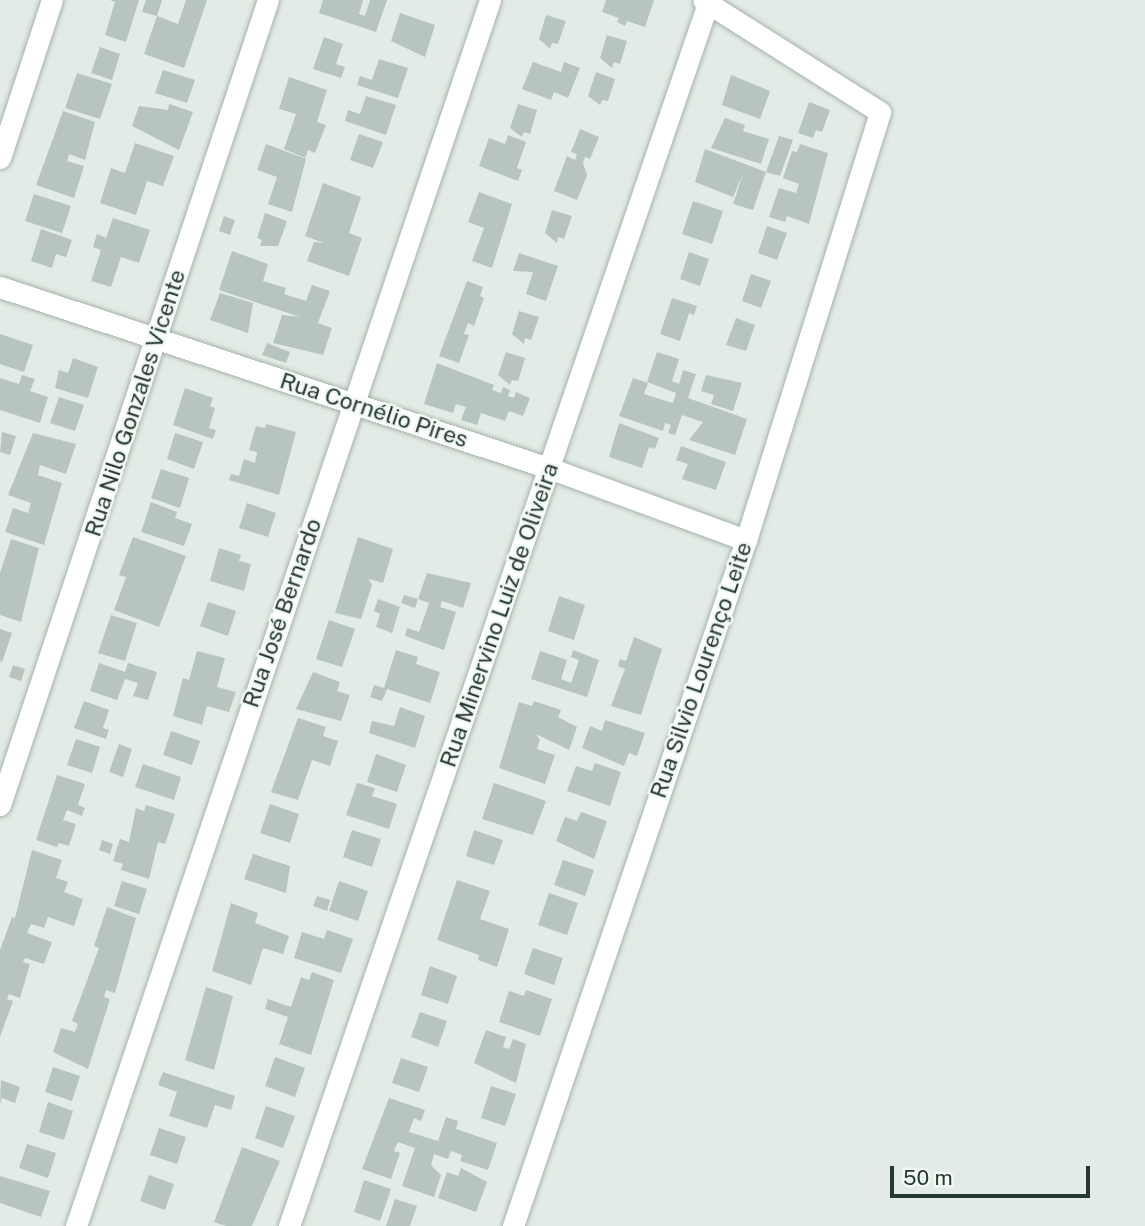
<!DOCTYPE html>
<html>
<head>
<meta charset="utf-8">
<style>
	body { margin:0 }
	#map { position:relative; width:1145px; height:1226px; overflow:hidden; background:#e2ebe5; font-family:"Public Sans",sans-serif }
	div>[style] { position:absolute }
	.building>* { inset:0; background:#b8c5be }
	.roads { filter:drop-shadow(0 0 2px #a5b2ab) drop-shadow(0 0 2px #a5b2ab) }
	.street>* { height:21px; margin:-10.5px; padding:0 10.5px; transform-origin:10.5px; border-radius:10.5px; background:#fff }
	span { translate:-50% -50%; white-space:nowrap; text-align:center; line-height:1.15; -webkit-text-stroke:5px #f2f8f4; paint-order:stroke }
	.street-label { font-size:23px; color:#243a30 }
	.scale { position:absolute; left:890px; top:1166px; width:200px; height:32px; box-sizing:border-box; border:4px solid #243a30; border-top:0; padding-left:9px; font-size:21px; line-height:24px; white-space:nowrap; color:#243a30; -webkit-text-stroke:5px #f2f8f4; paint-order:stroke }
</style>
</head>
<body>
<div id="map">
	<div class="building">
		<i style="clip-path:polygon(110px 0,139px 0,126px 42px,105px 35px,115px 2px)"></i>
		<i style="clip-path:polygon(146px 0,162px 0,157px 16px,178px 24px,186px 0,207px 0,184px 68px,144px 54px,157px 16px,142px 12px)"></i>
		<i style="clip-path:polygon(323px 0,363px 0,359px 14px,365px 16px,370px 0,387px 0,376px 32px,319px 13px)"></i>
		<i style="clip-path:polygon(606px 0,654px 0,645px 27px,627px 21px,625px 26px,617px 22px,619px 18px,602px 12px)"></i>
		<i style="clip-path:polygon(400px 13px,435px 25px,425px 57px,391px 41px)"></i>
		<i style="clip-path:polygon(546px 15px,566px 21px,558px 44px,552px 43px,550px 49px,539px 39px)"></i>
		<i style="clip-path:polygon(607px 35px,627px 41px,620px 64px,614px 62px,612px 68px,600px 58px)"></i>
		<i style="clip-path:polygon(324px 37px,343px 44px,336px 64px,345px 67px,341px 78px,313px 69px)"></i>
		<i style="clip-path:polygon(100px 47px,120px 54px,112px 80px,91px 73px)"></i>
		<i style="clip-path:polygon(379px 59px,408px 68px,398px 98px,357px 85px,360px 76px,372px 80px)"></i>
		<i style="clip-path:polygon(533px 62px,561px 72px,564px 62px,580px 68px,568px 98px,554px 92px,551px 100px,522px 89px)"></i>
		<i style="clip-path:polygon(163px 70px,195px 80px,187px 103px,155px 93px)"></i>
		<i style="clip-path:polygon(596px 72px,615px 79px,608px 101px,602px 100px,600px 105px,588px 96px)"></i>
		<i style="clip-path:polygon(77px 73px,112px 84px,100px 119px,65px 108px)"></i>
		<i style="clip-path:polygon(731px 75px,770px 91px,760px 119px,722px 105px)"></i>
		<i style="clip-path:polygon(289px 77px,327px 90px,317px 122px,326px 125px,315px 153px,308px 150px,305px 158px,284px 149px,296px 114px,279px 109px)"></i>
		<i style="clip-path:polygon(366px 96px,396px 105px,386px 135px,345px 121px,348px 110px,360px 114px)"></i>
		<i style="clip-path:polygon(809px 102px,830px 110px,822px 132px,816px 130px,813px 138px,798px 133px)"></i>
		<i style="clip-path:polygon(169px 104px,193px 112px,179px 150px,132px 126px,139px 106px,168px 110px)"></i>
		<i style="clip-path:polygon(518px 104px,537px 110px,530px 134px,524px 132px,522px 137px,510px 128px)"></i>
		<i style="clip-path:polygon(63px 111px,95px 122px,85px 160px,69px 154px,67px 161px,84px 166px,74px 198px,36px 185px)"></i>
		<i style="clip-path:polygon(725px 118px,745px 125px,743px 131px,769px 139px,761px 164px,711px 148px)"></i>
		<i style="clip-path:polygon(580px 129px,599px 137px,590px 159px,585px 157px,583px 163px,587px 175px,577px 200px,554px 191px,567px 156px,575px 160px,577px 154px,571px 152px)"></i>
		<i style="clip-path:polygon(359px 134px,383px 142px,373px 168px,350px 160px)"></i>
		<i style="clip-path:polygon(508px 135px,526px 142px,517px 168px,522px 170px,518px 181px,479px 166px,489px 138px,505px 144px)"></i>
		<i style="clip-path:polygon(779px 136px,793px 140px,780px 176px,766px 172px)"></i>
		<i style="clip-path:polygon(135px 143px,174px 156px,163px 186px,147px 181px,136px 215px,100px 203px,111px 168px,125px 173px)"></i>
		<i style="clip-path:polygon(266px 144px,306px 159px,292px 212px,268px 204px,277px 177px,257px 170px)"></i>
		<i style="clip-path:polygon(800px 144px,828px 153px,809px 224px,787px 216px,785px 222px,769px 217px,779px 188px,796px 193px,799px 184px,783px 178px,792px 151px,797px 152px)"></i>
		<i style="clip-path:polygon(705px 149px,766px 172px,753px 210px,733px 204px,743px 174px,733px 197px,695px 182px)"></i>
		<i style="clip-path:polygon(323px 183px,361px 197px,349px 233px,362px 238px,349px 276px,307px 261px,314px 242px,324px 243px,305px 236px)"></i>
		<i style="clip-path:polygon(479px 192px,512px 204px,492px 268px,472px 261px,484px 228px,468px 222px)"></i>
		<i style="clip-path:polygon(34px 194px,71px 206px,62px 233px,25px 221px)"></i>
		<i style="clip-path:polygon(693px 201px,723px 211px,712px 244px,682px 234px)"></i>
		<i style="clip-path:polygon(552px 210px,572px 216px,564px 239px,558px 237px,557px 243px,545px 233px)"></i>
		<i style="clip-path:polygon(265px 213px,287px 221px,278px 246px,260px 246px,262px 240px,257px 238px)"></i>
		<i style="clip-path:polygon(224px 216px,235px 220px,230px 235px,219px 231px)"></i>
		<i style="clip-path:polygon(113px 218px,150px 230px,139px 263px,121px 257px,111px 287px,91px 281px,101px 250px,93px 247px,97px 234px,106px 238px)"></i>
		<i style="clip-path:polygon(767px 226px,787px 233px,777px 260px,758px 253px)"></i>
		<i style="clip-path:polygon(41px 229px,72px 240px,66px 257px,56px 254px,52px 268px,31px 261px)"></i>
		<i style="clip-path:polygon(232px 251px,268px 264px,263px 281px,286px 288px,284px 294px,306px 301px,312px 285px,330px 291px,318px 323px,332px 328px,323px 355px,273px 343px,282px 315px,300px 317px,219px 290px)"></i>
		<i style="clip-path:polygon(689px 252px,709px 259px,700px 286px,680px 279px)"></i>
		<i style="clip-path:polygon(519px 253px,558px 266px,546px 301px,526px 294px,533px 272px,513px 271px)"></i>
		<i style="clip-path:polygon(751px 274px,771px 281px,761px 308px,742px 301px)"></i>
		<i style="clip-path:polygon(467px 281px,483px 287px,480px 296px,484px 298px,474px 326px,468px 323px,464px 334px,469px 335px,459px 363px,439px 356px)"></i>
		<i style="clip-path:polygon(220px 293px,253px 303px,248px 333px,210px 320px)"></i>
		<i style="clip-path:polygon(672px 298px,697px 306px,694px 315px,689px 313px,680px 341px,660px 334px)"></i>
		<i style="clip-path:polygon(519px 311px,539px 317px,531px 340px,525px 338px,524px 344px,512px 334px)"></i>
		<i style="clip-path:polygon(736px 318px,755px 325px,746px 351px,726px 345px)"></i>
		<i style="clip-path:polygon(0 334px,33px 345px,24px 372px,0 364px)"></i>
		<i style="clip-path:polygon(267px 343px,290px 352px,286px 363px,262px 355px)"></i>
		<i style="clip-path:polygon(506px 352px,525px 358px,518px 381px,512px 380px,510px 385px,498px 375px)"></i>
		<i style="clip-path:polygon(657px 352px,679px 359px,672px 381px,679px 384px,683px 370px,696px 374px,688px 398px,747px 419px,735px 455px,689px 440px,703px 422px,682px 415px,675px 435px,668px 433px,671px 425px,665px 423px,663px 431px,619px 416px,633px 378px,648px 383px,644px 394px,673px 403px,676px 393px,647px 382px)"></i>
		<i style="clip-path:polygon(73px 358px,98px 367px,88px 398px,55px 388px,59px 370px,68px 373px)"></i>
		<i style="clip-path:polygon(437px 363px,494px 385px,492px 390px,501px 393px,503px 387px,510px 390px,508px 396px,514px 398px,516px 392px,530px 398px,523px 416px,509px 411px,505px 421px,481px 413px,477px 425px,461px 420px,466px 407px,456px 404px,453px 413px,424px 404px)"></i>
		<i style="clip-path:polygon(22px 375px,35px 379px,30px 391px,48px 397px,40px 423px,0 410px,0 378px,19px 384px)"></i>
		<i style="clip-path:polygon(706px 375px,742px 383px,733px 411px,711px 404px,714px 395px,701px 391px)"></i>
		<i style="clip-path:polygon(185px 388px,213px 398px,210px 406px,215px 408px,209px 428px,216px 430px,213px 439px,173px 425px)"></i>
		<i style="clip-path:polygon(59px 397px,84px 405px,75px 431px,50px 423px)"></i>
		<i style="clip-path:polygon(619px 423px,659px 438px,655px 449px,649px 447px,642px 468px,609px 457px)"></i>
		<i style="clip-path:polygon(266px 424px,296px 432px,279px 495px,229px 480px,231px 474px,239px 476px,244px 459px,255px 463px,257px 452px,249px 450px,256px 426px,265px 428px)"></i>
		<i style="clip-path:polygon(2px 432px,16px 436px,10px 455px,0 452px)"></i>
		<i style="clip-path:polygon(33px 433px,76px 444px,66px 474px,40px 465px,38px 475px,62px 483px,44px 545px,5px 532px,13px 508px,28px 513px,31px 503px,8px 495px)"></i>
		<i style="clip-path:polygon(175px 433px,203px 442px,194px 469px,167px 459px)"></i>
		<i style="clip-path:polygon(681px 446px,726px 462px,716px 490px,682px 479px,688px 464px,676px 460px)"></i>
		<i style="clip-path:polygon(161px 469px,189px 478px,180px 508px,151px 498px)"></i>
		<i style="clip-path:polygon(151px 502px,177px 512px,175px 518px,192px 524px,184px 546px,141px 532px)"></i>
		<i style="clip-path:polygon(247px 503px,276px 513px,268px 537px,239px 528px)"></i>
		<i style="clip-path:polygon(133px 537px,186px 556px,159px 627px,114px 610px,126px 577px,119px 575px)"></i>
		<i style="clip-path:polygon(358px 537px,393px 549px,383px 583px,369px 579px,372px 585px,361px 619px,335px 613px)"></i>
		<i style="clip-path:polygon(11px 539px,39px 548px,21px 622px,0 615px,0 573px)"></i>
		<i style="clip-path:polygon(219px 548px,241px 555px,239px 561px,251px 564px,244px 591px,210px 581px)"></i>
		<i style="clip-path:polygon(427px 573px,471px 583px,463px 608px,442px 601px,440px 607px,456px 612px,444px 650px,405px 636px,407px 628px,419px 632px,429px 603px,418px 599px)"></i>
		<i style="clip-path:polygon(404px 595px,418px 599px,415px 608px,401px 603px)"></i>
		<i style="clip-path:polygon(559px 596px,585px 605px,574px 640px,548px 631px)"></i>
		<i style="clip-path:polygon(378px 599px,400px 607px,392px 633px,376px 627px,380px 614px,374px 611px)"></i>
		<i style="clip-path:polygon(208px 602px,236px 611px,228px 636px,200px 626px)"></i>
		<i style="clip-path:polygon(111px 615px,137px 623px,125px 661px,98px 653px)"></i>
		<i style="clip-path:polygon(329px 620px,355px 629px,342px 667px,316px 659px)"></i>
		<i style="clip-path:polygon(0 629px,12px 633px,2px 662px,0 661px)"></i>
		<i style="clip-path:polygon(634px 637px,662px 649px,641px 715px,611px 706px,625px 669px,618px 666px,620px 659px,626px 661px)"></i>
		<i style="clip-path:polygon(396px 650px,418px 657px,416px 664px,440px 672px,430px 703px,387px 689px,382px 701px,370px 697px,374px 685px,384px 688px)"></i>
		<i style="clip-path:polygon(573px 650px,599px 660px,587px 697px,531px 679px,540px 651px,567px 660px,561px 679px,571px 683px,579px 660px,571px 657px)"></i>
		<i style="clip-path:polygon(197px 651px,225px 658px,217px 687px,236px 692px,229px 712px,207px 706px,202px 725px,173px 716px,183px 678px,189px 680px)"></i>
		<i style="clip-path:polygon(99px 663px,125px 672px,128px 663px,157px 672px,148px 700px,133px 696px,138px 683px,125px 679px,117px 700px,90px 691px)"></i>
		<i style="clip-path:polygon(13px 665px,25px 669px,21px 681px,9px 677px)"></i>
		<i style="clip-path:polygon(313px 672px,340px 682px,337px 691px,350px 695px,341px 721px,296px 709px)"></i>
		<i style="clip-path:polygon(84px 701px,109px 710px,103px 728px,109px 730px,106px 739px,74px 728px)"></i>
		<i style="clip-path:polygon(534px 701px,561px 710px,558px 717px,577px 727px,569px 750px,536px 734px,540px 740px,537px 749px,555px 755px,545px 784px,499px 768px,519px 702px,532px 706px)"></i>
		<i style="clip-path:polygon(400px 707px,425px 716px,415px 748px,369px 733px,372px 721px,394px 726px)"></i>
		<i style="clip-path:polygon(298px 718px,326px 727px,323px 736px,338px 741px,330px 766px,312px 760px,298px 800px,271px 792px)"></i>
		<i style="clip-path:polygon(605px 720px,645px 733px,637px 756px,629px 753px,624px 766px,582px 748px,590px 726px,602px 731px)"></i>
		<i style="clip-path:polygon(171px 731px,200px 741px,192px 765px,163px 755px)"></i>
		<i style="clip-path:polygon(76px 739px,100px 747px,92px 773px,67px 765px)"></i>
		<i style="clip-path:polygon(119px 744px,132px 749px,123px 777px,109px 772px)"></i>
		<i style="clip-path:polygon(376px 754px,406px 765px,397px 792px,367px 782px)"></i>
		<i style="clip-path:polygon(595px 763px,621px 772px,610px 806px,567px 791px,576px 766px,592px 771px)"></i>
		<i style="clip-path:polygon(143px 764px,181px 777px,174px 800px,135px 787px)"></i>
		<i style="clip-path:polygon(57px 775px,85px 784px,78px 805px,85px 808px,82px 816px,67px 810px,63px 820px,76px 824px,69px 846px,59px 843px,57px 847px,36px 840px)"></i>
		<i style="clip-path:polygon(357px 783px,375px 788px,372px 796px,397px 804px,389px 829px,346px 815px)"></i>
		<i style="clip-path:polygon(494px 783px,546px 801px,533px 835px,482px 819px)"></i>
		<i style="clip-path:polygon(270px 804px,299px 814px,290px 843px,260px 833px)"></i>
		<i style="clip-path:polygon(146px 805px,175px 814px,165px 844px,158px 842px,149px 879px,121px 870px,123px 864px,113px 861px,120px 839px,129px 842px,136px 808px,144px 811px)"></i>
		<i style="clip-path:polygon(581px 812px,607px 821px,594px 859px,556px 841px,565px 817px,577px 821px)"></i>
		<i style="clip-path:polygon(352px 830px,381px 839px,372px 867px,343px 857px)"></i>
		<i style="clip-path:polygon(474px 830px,503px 840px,494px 865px,466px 856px)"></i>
		<i style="clip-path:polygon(102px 840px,113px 844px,110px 854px,99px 850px)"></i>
		<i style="clip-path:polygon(32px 850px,62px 860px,56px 878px,68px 882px,64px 892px,83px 899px,74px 926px,48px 917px,44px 928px,31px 924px,27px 933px,52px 942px,44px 964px,25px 958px,23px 962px,30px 964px,20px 998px,9px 994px,7px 999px,13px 1001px,0 1037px,0 950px,12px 917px,15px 918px)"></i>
		<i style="clip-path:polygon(253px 854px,290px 866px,286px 893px,244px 879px)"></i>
		<i style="clip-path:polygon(563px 860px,594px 870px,585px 896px,554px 885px)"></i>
		<i style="clip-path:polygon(457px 880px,490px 891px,480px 919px,509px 929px,497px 967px,478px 960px,479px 955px,437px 940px)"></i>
		<i style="clip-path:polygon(122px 881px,147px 889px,139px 914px,114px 906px)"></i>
		<i style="clip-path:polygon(339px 881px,368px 891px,358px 921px,329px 911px)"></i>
		<i style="clip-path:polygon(549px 893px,578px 903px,567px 935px,538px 925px)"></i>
		<i style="clip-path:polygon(317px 896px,330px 900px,327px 911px,313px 906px)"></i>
		<i style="clip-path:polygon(231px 903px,258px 913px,255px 923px,289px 936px,283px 954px,263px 948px,251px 985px,212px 971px)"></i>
		<i style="clip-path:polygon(107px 907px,136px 918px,115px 993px,106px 990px,104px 997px,110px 999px,88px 1069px,53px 1052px,61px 1028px,75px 1032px,78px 1024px,72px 1021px,99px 948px,94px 946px)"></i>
		<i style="clip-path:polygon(327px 930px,353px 939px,341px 973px,294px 958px,302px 932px,324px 939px)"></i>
		<i style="clip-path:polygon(533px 948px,563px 958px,554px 985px,524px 974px)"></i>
		<i style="clip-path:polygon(430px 966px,457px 976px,448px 1004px,421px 995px)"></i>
		<i style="clip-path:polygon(312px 972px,334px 980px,311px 1055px,279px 1044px,288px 1017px,265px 1009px,268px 999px,291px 1007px,301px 977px,309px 980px)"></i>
		<i style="clip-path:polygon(206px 987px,233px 996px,214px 1070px,185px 1060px)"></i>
		<i style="clip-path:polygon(526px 990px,552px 999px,540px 1036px,499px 1022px,509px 991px,524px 996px)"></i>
		<i style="clip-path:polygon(420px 1012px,447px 1021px,438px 1047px,411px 1037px)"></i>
		<i style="clip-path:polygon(486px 1030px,506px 1037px,503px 1047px,509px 1049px,513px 1039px,526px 1044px,516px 1083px,474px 1063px)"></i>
		<i style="clip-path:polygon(275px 1057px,305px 1068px,295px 1097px,265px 1086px)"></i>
		<i style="clip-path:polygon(401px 1058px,428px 1067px,419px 1092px,392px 1083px)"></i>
		<i style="clip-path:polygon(53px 1067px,80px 1076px,72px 1101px,45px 1092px)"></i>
		<i style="clip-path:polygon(163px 1072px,235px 1096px,231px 1110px,215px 1105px,207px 1128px,169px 1116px,177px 1092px,158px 1085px)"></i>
		<i style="clip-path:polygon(1px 1080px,20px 1087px,15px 1103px,2px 1098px,0 1104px)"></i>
		<i style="clip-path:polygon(491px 1086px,516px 1094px,505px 1126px,481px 1118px)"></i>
		<i style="clip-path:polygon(389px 1098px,425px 1110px,421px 1121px,414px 1118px,409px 1132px,438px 1141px,446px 1117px,458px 1121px,456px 1129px,497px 1143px,488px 1170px,460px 1161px,462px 1155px,451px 1151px,448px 1159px,434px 1154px,431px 1165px,441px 1175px,434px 1197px,402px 1186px,415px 1148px,398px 1142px,394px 1151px,400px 1153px,391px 1179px,362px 1169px)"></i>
		<i style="clip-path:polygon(48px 1102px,73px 1111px,64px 1140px,39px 1132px)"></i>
		<i style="clip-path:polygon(266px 1106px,295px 1116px,283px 1148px,255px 1138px)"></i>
		<i style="clip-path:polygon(159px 1128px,186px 1137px,177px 1164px,150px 1155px)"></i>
		<i style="clip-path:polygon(27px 1144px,56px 1153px,48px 1178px,19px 1168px)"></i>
		<i style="clip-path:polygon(242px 1147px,280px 1161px,252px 1226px,226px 1226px,214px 1222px)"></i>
		<i style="clip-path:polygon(461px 1168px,487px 1182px,476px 1212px,438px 1198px,447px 1172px,458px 1176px)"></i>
		<i style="clip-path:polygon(149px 1175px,174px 1184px,165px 1210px,140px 1201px)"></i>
		<i style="clip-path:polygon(0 1176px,50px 1191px,41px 1217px,0 1203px)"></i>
		<i style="clip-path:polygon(364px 1180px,391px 1189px,380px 1221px,354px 1212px)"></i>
		<i style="clip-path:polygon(395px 1199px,417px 1206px,410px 1226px,386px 1226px)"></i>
	</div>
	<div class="roads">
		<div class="street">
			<i style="left:0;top:158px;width:166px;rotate:-71.8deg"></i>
			<i style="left:0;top:287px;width:578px;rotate:18.25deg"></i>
			<i style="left:549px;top:468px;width:210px;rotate:20.1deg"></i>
			<i style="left:0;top:805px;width:848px;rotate:-71.59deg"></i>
			<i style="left:76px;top:1226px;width:1294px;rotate:-71.34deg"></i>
			<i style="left:289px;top:1226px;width:1293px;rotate:-71.09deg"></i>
			<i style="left:513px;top:1226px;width:724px;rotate:-71.24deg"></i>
			<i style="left:746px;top:540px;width:448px;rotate:-72.6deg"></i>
			<i style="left:880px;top:112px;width:209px;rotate:-147.7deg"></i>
		</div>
	</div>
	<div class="street-label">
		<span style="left:135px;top:403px;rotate:-72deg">Rua Nilo Gonzales Vicente</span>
		<span style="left:374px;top:410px;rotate:18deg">Rua Cornélio Pires</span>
		<span style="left:282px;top:613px;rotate:-71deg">Rua José Bernardo</span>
		<span style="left:499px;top:615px;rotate:-71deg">Rua Minervino Luiz de Oliveira</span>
		<span style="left:701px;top:670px;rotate:-71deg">Rua Silvio Lourenço Leite</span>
	</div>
	<div class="scale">50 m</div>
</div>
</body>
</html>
